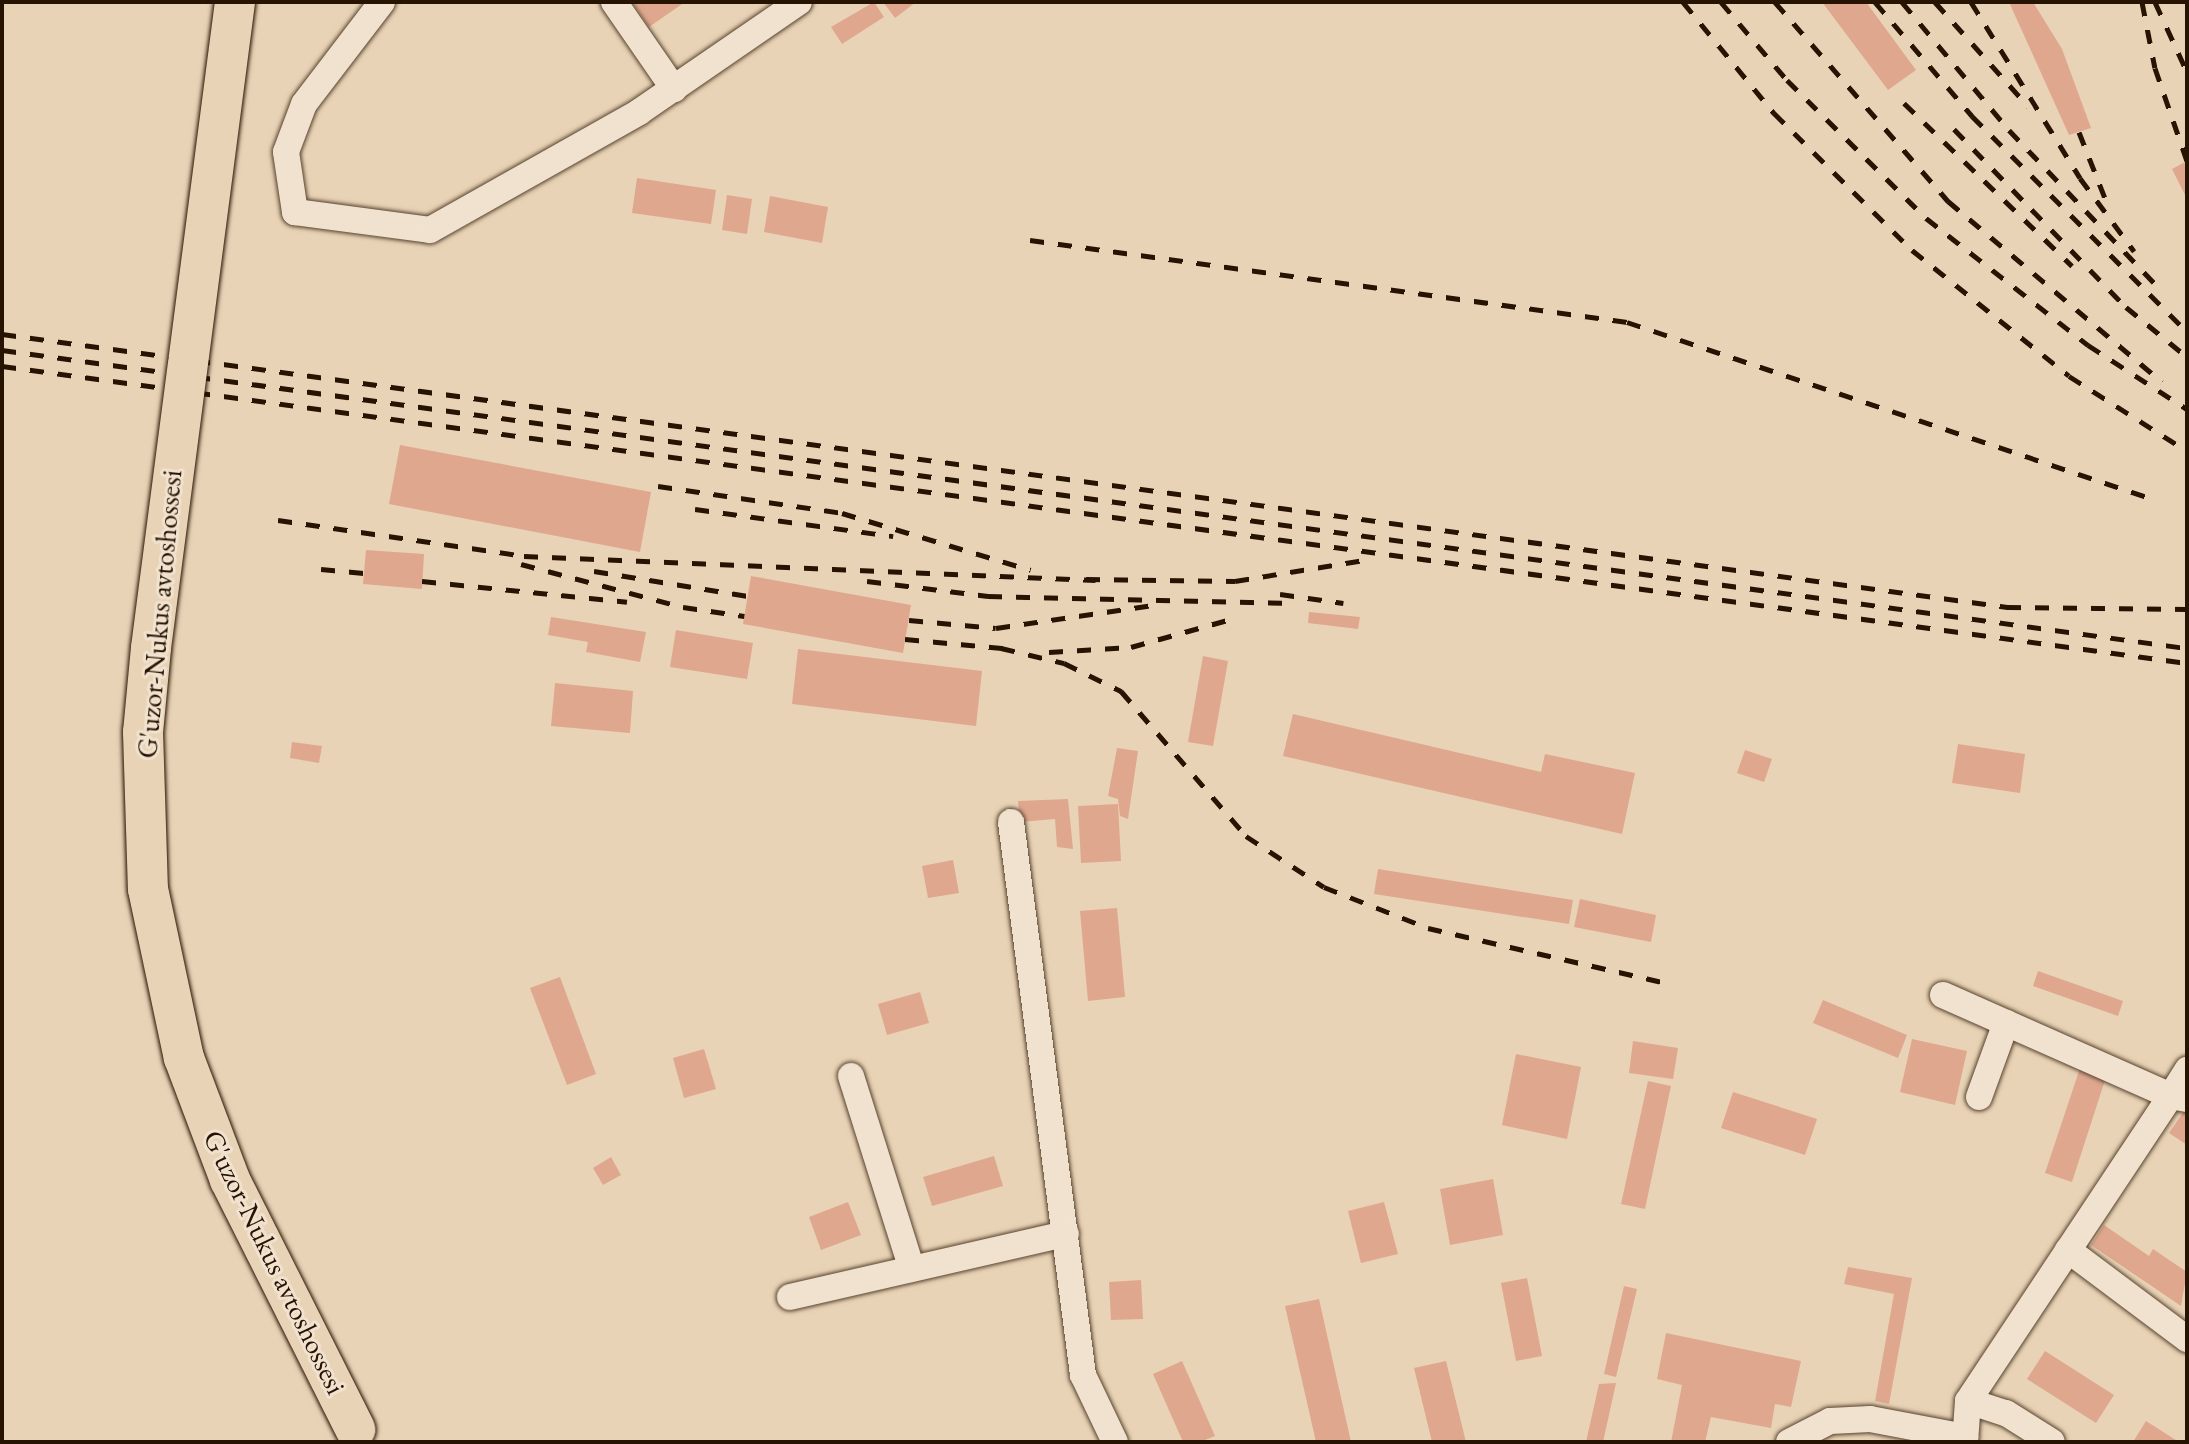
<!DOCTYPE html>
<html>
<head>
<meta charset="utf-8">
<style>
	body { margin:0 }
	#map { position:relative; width:2189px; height:1444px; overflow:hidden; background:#e9d3b6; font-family:"EB Garamond",serif }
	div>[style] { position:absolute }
	.building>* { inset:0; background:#e0a78f }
	.roads { filter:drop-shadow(0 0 2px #57432e) drop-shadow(0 0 2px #57432e) }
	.minor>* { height:26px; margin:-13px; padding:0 13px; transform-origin:13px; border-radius:13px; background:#f1e2d0 }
	.rail>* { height:5px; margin-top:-2.5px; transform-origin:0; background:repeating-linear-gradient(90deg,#261301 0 14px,transparent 0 28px) }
	.bridges { filter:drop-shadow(0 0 2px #261301) drop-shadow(0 0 2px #261301) }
	.highway-bridge>* { height:40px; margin:-20px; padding:0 20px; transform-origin:20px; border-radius:20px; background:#e9d3b6 }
	span { translate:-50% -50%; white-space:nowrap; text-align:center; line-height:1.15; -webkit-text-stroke:6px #f1e2d0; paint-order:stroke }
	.street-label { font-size:28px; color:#261301 }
	.frame { position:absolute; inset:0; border:4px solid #261301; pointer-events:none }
</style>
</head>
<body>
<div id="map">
	<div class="building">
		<i style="clip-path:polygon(632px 2px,685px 2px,649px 27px)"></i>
		<i style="clip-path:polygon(874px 2px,884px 17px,842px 44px,831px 27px)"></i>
		<i style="clip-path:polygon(883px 2px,916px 2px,895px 18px)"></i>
		<i style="clip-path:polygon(1822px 2px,1866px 2px,1916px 70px,1888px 90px)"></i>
		<i style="clip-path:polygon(2009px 2px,2033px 2px,2062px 49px,2091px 128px,2069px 135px)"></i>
		<i style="clip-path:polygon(2187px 161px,2187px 199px,2172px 169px)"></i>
		<i style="clip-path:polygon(637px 178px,716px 190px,711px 224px,632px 213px)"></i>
		<i style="clip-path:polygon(727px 195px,752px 199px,747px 234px,722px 230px)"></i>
		<i style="clip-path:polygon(770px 196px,828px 207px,822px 243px,764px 232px)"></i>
		<i style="clip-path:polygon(400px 445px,651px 492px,640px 552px,389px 504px)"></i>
		<i style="clip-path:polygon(366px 550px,424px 554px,422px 589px,363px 584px)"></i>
		<i style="clip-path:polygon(751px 576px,911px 605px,903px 653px,743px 624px)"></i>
		<i style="clip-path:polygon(1309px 612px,1360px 617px,1358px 629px,1308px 623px)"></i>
		<i style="clip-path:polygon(551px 617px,646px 632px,640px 662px,586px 652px,588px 642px,548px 635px)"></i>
		<i style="clip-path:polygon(676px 630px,753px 643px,747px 679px,670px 667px)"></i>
		<i style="clip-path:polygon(798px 649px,982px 671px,976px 726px,792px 704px)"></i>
		<i style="clip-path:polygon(1203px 656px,1228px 661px,1213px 746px,1188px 742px)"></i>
		<i style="clip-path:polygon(555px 683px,633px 691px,630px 733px,551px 726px)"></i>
		<i style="clip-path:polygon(1293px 714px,1541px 772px,1545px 754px,1635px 773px,1622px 834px,1283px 756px)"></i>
		<i style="clip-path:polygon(292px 742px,322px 746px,319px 763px,290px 758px)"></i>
		<i style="clip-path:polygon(1958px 744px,2025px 754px,2020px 793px,1952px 783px)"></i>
		<i style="clip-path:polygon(1117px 748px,1138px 751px,1128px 819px,1120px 816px,1118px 799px,1108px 796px)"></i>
		<i style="clip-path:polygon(1745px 750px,1772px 759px,1764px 782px,1737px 773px)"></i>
		<i style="clip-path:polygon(1068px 799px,1073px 849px,1057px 847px,1055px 819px,1020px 822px,1018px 801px)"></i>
		<i style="clip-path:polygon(1118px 804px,1121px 861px,1081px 863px,1078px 806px)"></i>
		<i style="clip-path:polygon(953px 860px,959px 893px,928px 898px,922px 866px)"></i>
		<i style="clip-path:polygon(1378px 869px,1573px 900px,1569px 924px,1374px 894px)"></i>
		<i style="clip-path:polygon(1580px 899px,1656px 915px,1651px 942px,1574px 927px)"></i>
		<i style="clip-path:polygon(1117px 908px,1125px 997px,1088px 1001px,1080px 911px)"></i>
		<i style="clip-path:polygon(2038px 971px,2123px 1001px,2118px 1016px,2033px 986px)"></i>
		<i style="clip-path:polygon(560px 977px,596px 1074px,567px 1085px,530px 988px)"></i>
		<i style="clip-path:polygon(920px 992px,929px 1023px,887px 1035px,878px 1004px)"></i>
		<i style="clip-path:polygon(1823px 1000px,1907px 1035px,1898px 1058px,1813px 1023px)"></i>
		<i style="clip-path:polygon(1912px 1039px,1967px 1051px,1955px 1105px,1900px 1092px)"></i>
		<i style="clip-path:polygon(1633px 1041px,1678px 1048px,1673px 1079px,1629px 1073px)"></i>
		<i style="clip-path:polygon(704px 1049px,716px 1089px,684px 1098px,673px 1058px)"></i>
		<i style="clip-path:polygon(1516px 1054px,1581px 1067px,1567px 1139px,1502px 1125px)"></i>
		<i style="clip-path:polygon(2081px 1065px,2107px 1074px,2072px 1182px,2045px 1173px)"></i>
		<i style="clip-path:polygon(1648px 1081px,1671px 1086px,1645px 1209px,1621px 1204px)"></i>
		<i style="clip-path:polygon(1733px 1092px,1817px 1119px,1805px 1155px,1721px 1128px)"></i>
		<i style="clip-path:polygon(2187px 1107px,2187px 1145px,2169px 1133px)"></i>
		<i style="clip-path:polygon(994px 1156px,1003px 1186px,932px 1206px,923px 1177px)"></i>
		<i style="clip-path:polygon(611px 1157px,621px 1175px,603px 1185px,593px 1168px)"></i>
		<i style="clip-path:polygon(1493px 1179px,1503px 1235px,1450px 1245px,1440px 1189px)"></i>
		<i style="clip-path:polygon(848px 1202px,861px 1235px,821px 1250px,809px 1217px)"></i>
		<i style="clip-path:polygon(1384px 1202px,1398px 1254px,1361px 1263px,1348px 1211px)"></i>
		<i style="clip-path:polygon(2104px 1225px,2149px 1256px,2153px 1249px,2187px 1272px,2181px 1306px,2091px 1245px)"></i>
		<i style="clip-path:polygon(1848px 1267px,1912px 1278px,1889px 1404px,1875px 1401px,1894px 1294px,1844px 1284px)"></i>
		<i style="clip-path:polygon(1527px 1278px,1542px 1356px,1516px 1361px,1501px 1283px)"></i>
		<i style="clip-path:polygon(1141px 1280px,1143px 1319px,1111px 1320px,1109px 1282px)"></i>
		<i style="clip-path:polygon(1624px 1286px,1637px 1289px,1616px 1377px,1604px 1374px)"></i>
		<i style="clip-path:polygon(1319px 1299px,1351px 1442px,1316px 1442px,1285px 1306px)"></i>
		<i style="clip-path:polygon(1666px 1333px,1801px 1361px,1791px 1407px,1775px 1404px,1771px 1428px,1711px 1417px,1705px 1442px,1671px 1442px,1682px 1385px,1657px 1379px)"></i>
		<i style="clip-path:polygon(2045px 1351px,2114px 1395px,2096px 1423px,2027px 1379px)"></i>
		<i style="clip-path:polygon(1182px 1361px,1215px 1436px,1200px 1442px,1183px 1442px,1153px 1374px)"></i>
		<i style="clip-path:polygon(1446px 1361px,1466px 1442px,1432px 1442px,1414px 1368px)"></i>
		<i style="clip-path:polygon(1616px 1383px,1603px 1442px,1586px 1442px,1599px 1384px)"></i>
		<i style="clip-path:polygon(2146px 1421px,2179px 1442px,2133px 1442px)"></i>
	</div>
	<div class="roads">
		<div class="minor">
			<i style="left:382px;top:2px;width:128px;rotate:127.4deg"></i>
			<i style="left:304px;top:104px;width:51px;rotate:110.6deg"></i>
			<i style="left:286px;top:152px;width:61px;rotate:81.5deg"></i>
			<i style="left:295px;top:212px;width:136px;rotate:7.6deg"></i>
			<i style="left:430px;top:230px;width:240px;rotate:-29.4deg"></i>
			<i style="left:639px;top:112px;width:194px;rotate:-34.5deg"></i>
			<i style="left:614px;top:2px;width:106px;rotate:55.4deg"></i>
			<i style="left:1011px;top:822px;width:558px;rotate:82.58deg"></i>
			<i style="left:1083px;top:1375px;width:74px;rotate:64.5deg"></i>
			<i style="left:1943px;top:995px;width:249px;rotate:23.9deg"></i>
			<i style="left:2171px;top:1096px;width:31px;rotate:-58deg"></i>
			<i style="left:851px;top:1076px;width:202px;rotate:72.5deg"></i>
			<i style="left:1979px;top:1097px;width:79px;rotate:-70deg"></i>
			<i style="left:2068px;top:1250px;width:149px;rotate:36.8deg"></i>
			<i style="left:790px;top:1297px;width:283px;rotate:-12.9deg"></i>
			<i style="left:1968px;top:1401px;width:40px;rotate:18deg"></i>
			<i style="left:2006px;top:1413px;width:54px;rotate:32.2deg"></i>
			<i style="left:1789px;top:1442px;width:46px;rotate:-27.1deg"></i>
			<i style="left:1830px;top:1421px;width:40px;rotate:-2.9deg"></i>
			<i style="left:1870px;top:1419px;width:97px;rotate:10.7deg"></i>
			<i style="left:1965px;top:1442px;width:41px;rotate:-85.8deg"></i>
			<i style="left:1968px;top:1401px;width:366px;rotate:-56.4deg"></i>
			<i style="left:2171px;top:1096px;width:16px;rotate:11deg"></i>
		</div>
	</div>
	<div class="rail">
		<i style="left:1683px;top:2px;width:144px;rotate:50.7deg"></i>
		<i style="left:1774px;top:113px;width:194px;rotate:44.8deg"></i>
		<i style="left:1912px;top:250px;width:201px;rotate:38.7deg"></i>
		<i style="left:2069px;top:376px;width:140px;rotate:32.4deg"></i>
		<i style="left:1721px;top:2px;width:102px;rotate:49.8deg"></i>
		<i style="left:1787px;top:80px;width:196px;rotate:44.8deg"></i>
		<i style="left:1926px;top:218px;width:206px;rotate:38.1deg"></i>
		<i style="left:2088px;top:345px;width:118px;rotate:32.9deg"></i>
		<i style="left:1775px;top:2px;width:264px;rotate:49deg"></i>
		<i style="left:1948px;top:201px;width:280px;rotate:40.2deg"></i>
		<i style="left:1875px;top:2px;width:150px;rotate:49.6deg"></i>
		<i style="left:1972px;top:116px;width:305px;rotate:45.1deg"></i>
		<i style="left:1902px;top:2px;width:167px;rotate:50.1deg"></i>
		<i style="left:2009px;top:130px;width:221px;rotate:46.5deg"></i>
		<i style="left:1935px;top:2px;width:140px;rotate:48.2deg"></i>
		<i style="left:1971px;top:2px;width:207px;rotate:58.2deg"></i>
		<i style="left:2080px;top:178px;width:91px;rotate:53.5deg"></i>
		<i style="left:2142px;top:2px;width:67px;rotate:78.9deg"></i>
		<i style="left:2155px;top:68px;width:98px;rotate:71deg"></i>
		<i style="left:2155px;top:2px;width:77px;rotate:65.4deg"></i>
		<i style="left:1904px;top:103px;width:234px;rotate:44.1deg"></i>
		<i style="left:1954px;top:129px;width:248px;rotate:46deg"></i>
		<i style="left:2126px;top:307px;width:79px;rotate:39.3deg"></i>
		<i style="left:2079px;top:132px;width:71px;rotate:68.5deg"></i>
		<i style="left:1030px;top:240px;width:603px;rotate:7.82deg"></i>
		<i style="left:1627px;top:322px;width:549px;rotate:18.6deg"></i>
		<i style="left:2px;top:334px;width:2024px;rotate:7.75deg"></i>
		<i style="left:2007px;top:607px;width:180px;rotate:0.6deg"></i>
		<i style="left:2px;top:350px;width:2205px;rotate:7.77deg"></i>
		<i style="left:2px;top:366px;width:2205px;rotate:7.74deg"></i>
		<i style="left:658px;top:486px;width:186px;rotate:8.3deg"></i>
		<i style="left:842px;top:513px;width:197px;rotate:16.8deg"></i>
		<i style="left:695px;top:509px;width:200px;rotate:7.8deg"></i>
		<i style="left:278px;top:520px;width:249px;rotate:8.3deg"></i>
		<i style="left:524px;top:556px;width:572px;rotate:2.41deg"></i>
		<i style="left:521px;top:564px;width:168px;rotate:14.9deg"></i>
		<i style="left:683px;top:607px;width:62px;rotate:8.4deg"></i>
		<i style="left:321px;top:569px;width:43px;rotate:5.3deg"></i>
		<i style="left:594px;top:571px;width:156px;rotate:9.2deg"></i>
		<i style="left:1086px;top:579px;width:149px;rotate:0.8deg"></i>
		<i style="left:1235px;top:581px;width:131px;rotate:-9.2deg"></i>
		<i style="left:422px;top:581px;width:206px;rotate:5.8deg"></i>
		<i style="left:867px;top:581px;width:122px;rotate:7.1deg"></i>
		<i style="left:988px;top:596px;width:305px;rotate:1.3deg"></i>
		<i style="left:1280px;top:594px;width:64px;rotate:8.1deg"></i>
		<i style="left:909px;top:620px;width:87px;rotate:5.3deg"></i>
		<i style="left:996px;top:628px;width:159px;rotate:-8.3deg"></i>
		<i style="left:905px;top:639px;width:108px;rotate:5.3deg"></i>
		<i style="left:1001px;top:648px;width:65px;rotate:13.4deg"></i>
		<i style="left:1064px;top:663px;width:64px;rotate:26.2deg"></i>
		<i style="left:1121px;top:691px;width:191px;rotate:49.2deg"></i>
		<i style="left:1246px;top:836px;width:93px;rotate:33.2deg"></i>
		<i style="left:1324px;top:887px;width:112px;rotate:21.5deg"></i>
		<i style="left:1428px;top:928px;width:248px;rotate:13deg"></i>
		<i style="left:1049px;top:652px;width:82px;rotate:-3.5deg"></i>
		<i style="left:1131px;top:647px;width:104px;rotate:-15.6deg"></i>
	</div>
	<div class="bridges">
		<div class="highway-bridge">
			<i style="left:235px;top:2px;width:651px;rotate:97.41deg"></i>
			<i style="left:151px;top:648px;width:84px;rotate:95.4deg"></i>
			<i style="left:143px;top:732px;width:157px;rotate:88.2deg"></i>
			<i style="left:148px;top:889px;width:173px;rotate:78deg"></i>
			<i style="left:184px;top:1058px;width:130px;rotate:69.3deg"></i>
			<i style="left:230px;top:1180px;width:279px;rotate:63.3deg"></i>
		</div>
	</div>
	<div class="street-label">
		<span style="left:159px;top:614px;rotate:-85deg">G'uzor-Nukus avtoshossesi</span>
		<span style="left:275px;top:1262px;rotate:64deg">G'uzor-Nukus avtoshossesi</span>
	</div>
	<div class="frame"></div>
</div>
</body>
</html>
